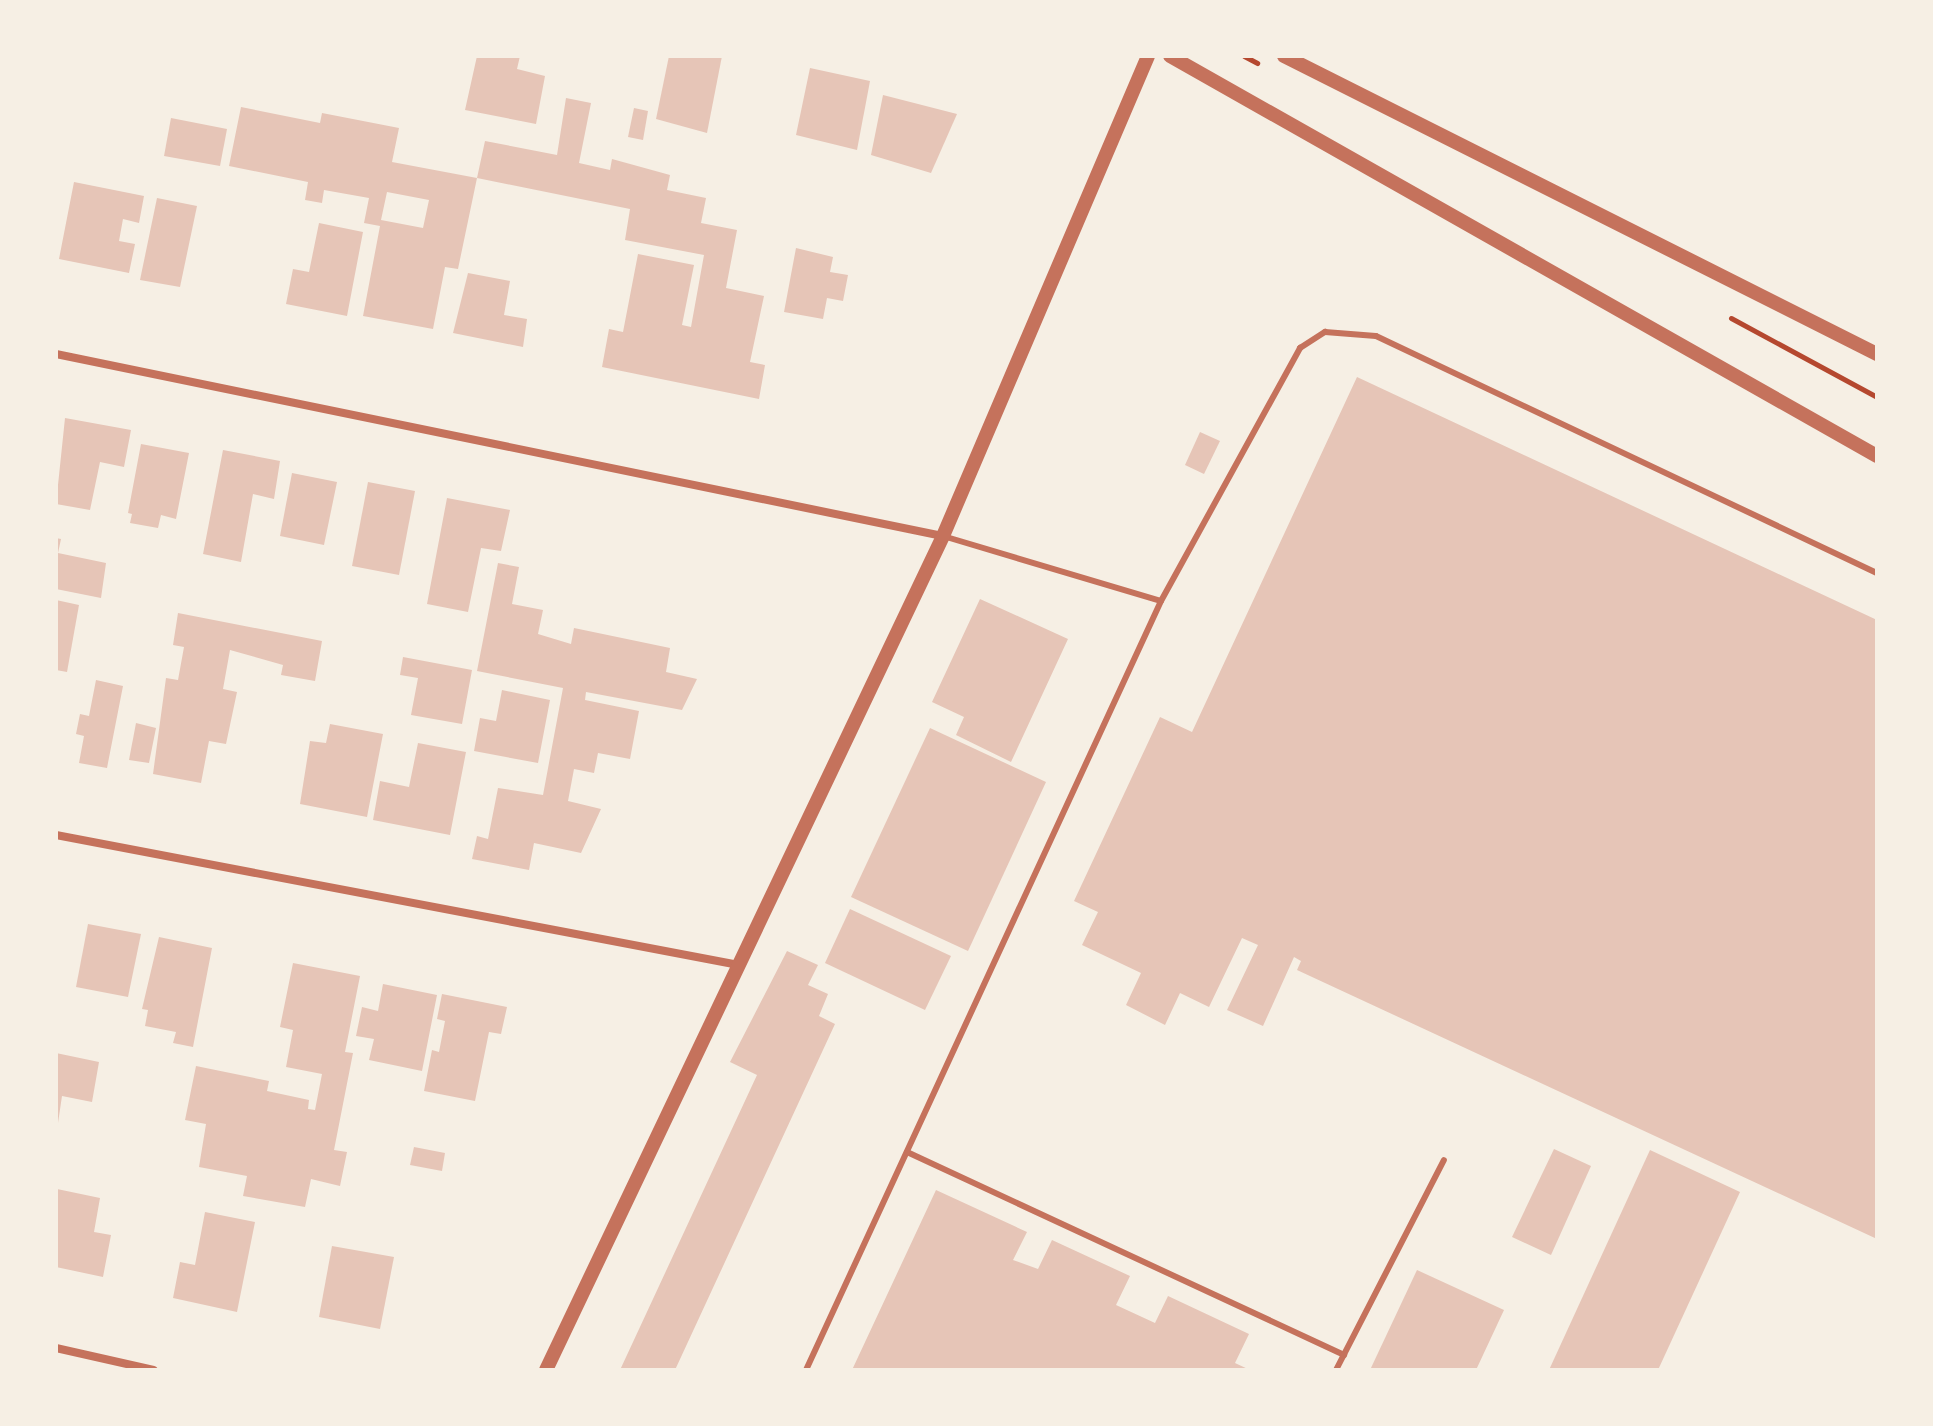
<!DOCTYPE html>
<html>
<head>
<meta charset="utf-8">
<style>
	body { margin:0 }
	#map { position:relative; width:1933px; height:1426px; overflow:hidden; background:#f6efe4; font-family:Montserrat,sans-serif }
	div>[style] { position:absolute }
	.building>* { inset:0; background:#e6c5b7 }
	.path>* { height:5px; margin:-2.5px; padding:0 2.5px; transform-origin:2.5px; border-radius:2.5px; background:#b5482f }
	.service>* { height:6px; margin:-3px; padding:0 3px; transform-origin:3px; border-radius:3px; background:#c5725c }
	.minor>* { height:8px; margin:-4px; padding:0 4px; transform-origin:4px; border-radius:4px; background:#c5725c }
	.tertiary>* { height:14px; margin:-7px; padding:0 7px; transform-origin:7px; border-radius:7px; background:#c5725c }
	span { translate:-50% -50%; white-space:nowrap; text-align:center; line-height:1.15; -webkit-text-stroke:8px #f6efe4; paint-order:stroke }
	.frame { position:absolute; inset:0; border:58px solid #f6efe4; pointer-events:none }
</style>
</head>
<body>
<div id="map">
	<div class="building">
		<i style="clip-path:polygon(477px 56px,520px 56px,517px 69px,545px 76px,536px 124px,465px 110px)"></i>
		<i style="clip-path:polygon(669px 56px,722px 56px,707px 133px,656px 119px)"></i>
		<i style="clip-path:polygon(810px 68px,870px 81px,857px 150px,796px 135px)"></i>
		<i style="clip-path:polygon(883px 95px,957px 114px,931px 173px,871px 155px)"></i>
		<i style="clip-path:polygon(evenodd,566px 98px,591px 103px,579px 163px,610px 170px,612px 159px,670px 175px,667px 190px,706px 198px,701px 223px,737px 230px,726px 288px,764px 296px,750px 362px,765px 365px,759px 399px,602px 367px,609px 329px,623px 332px,638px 254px,694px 265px,682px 325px,691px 327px,704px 255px,625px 240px,630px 209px,477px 178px,458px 269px,445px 267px,433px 329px,363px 316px,380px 226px,364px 223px,369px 198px,324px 190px,322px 203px,305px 200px,308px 182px,229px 166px,241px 107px,320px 123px,322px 113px,399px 128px,392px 162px,477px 178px,485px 141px,557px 155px,566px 98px,387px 192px,429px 200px,423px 228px,381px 220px,387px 192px)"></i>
		<i style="clip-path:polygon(634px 108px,648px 111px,643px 140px,628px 137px)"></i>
		<i style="clip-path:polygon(171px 118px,227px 129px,220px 166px,164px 156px)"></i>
		<i style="clip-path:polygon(74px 182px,144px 196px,139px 223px,123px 219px,119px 241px,135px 244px,129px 273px,59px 259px)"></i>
		<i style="clip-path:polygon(157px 198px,197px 206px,180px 287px,140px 280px)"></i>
		<i style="clip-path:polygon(319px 223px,363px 232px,347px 316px,286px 304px,293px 269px,309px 272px)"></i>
		<i style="clip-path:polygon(796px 248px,833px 257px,830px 272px,848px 275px,843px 301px,827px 298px,823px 319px,784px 312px)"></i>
		<i style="clip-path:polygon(468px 273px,510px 281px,504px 315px,527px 319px,523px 347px,453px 333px)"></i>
		<i style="clip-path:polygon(1357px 377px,1877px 620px,1877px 1239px,1297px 970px,1301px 961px,1294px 957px,1263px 1026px,1227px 1010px,1258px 945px,1242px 938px,1209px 1007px,1180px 993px,1165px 1025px,1126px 1005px,1141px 973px,1082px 945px,1098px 912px,1074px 901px,1160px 717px,1192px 732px)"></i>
		<i style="clip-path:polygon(65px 418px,131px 430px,124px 467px,100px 462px,90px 510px,56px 504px)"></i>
		<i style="clip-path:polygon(1200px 432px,1220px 441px,1204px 474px,1185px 465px)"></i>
		<i style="clip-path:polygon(141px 444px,189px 453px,176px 519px,161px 515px,158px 528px,130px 523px,132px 514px,128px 513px)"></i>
		<i style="clip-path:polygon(223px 450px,280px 461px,274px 499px,253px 494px,241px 562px,203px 554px)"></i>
		<i style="clip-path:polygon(292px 473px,337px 482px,324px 545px,280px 536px)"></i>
		<i style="clip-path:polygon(368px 482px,415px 491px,399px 575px,352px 566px)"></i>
		<i style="clip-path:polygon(447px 498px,510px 510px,501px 551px,481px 548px,468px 612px,427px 604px)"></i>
		<i style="clip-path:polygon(56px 538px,61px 539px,58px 553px,106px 563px,101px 598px,56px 589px)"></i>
		<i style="clip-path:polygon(498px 563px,519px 567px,512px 604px,543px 610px,538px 634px,571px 644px,574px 628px,670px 648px,666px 672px,697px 679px,682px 710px,586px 692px,585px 700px,639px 711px,630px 759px,598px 753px,594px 773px,574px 769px,568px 801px,601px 809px,581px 853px,534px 843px,529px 870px,472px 859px,477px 836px,488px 839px,498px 788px,543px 795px,563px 688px,477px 671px)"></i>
		<i style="clip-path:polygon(980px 599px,1068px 639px,1011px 762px,956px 735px,964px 717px,932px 702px)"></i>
		<i style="clip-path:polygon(56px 600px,79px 605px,67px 672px,56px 670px)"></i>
		<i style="clip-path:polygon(178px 613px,322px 641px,315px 681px,281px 675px,283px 665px,230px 650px,223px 689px,237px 692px,226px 744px,209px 741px,201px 783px,153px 774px,166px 678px,178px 680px,184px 647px,173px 645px)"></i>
		<i style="clip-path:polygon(403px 657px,472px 670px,462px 724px,411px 715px,418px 678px,400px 675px)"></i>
		<i style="clip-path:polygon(96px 680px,123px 686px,107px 768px,79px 763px,84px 736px,76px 734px,80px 714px,89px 716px)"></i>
		<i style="clip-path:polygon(502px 690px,550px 700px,538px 763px,474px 751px,480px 718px,496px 721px)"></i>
		<i style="clip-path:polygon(136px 723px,156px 728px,149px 763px,129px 760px)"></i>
		<i style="clip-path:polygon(330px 724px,383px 734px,367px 817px,300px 804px,310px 741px,326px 743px)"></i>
		<i style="clip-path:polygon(930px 728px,1046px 782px,968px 951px,851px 897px)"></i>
		<i style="clip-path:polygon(418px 743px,466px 752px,450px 835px,373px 820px,380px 781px,409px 787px)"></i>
		<i style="clip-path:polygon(850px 909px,951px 956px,925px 1010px,825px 963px)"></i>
		<i style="clip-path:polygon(88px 924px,141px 934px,128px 997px,76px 987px)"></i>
		<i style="clip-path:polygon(159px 937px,212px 948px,193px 1047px,173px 1043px,176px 1032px,145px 1026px,148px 1010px,142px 1009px)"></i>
		<i style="clip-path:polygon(787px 951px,818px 965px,808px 985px,828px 994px,819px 1016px,835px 1024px,675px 1370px,620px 1370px,757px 1075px,730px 1062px)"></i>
		<i style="clip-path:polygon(293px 963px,360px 976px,345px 1052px,353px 1053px,334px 1150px,347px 1152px,340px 1186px,311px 1179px,305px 1207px,243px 1196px,247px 1176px,199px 1167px,206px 1124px,185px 1120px,196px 1066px,269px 1081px,267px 1091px,309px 1100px,308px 1109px,315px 1110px,322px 1074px,286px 1067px,293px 1030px,280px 1027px)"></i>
		<i style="clip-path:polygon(383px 984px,437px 995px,422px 1071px,369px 1060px,374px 1039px,356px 1036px,362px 1007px,378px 1011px)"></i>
		<i style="clip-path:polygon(442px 994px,507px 1007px,501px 1034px,489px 1032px,475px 1101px,424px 1091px,432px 1050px,439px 1052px,445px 1021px,437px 1019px)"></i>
		<i style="clip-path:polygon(56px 1053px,99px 1062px,92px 1102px,62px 1096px,58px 1123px)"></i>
		<i style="clip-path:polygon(414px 1147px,445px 1153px,442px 1171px,410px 1165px)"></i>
		<i style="clip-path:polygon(1554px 1149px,1591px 1166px,1551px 1255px,1512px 1237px)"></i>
		<i style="clip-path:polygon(1650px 1150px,1740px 1192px,1658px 1370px,1549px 1370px)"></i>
		<i style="clip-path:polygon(57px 1189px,100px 1198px,94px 1232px,111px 1235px,103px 1277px,56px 1267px)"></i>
		<i style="clip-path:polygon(936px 1190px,1027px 1232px,1013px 1260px,1038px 1269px,1052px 1240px,1130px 1276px,1116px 1305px,1155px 1323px,1168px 1296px,1249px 1334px,1235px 1363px,1250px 1370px,852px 1370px)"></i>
		<i style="clip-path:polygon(205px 1212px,255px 1222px,237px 1312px,173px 1298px,180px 1262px,195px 1265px)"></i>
		<i style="clip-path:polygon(332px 1246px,394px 1257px,380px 1329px,319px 1317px)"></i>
		<i style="clip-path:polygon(1417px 1270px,1504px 1310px,1476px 1370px,1370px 1370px)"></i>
	</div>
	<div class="path">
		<i style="left:1244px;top:56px;width:15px;rotate:28deg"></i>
		<i style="left:1731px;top:318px;width:166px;rotate:28.4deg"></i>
	</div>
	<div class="service">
		<i style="left:943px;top:536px;width:227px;rotate:16.6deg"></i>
		<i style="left:907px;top:1152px;width:482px;rotate:24.9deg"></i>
		<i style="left:806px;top:1370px;width:847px;rotate:-65.22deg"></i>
		<i style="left:1161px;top:601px;width:289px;rotate:-61.2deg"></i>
		<i style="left:1300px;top:348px;width:30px;rotate:-33deg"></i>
		<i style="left:1325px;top:332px;width:51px;rotate:4.5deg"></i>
		<i style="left:1376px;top:336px;width:554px;rotate:25.32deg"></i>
		<i style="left:1336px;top:1370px;width:236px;rotate:-62.8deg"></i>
	</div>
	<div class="minor">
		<i style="left:56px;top:354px;width:905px;rotate:11.6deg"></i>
		<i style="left:56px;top:835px;width:695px;rotate:10.78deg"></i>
		<i style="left:56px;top:1348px;width:100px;rotate:12.7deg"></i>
	</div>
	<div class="tertiary">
		<i style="left:1170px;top:56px;width:812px;rotate:29.5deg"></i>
		<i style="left:1284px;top:56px;width:664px;rotate:26.68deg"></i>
		<i style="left:546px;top:1370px;width:924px;rotate:-64.54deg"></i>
		<i style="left:943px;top:536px;width:522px;rotate:-66.87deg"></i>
	</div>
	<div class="frame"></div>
</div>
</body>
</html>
